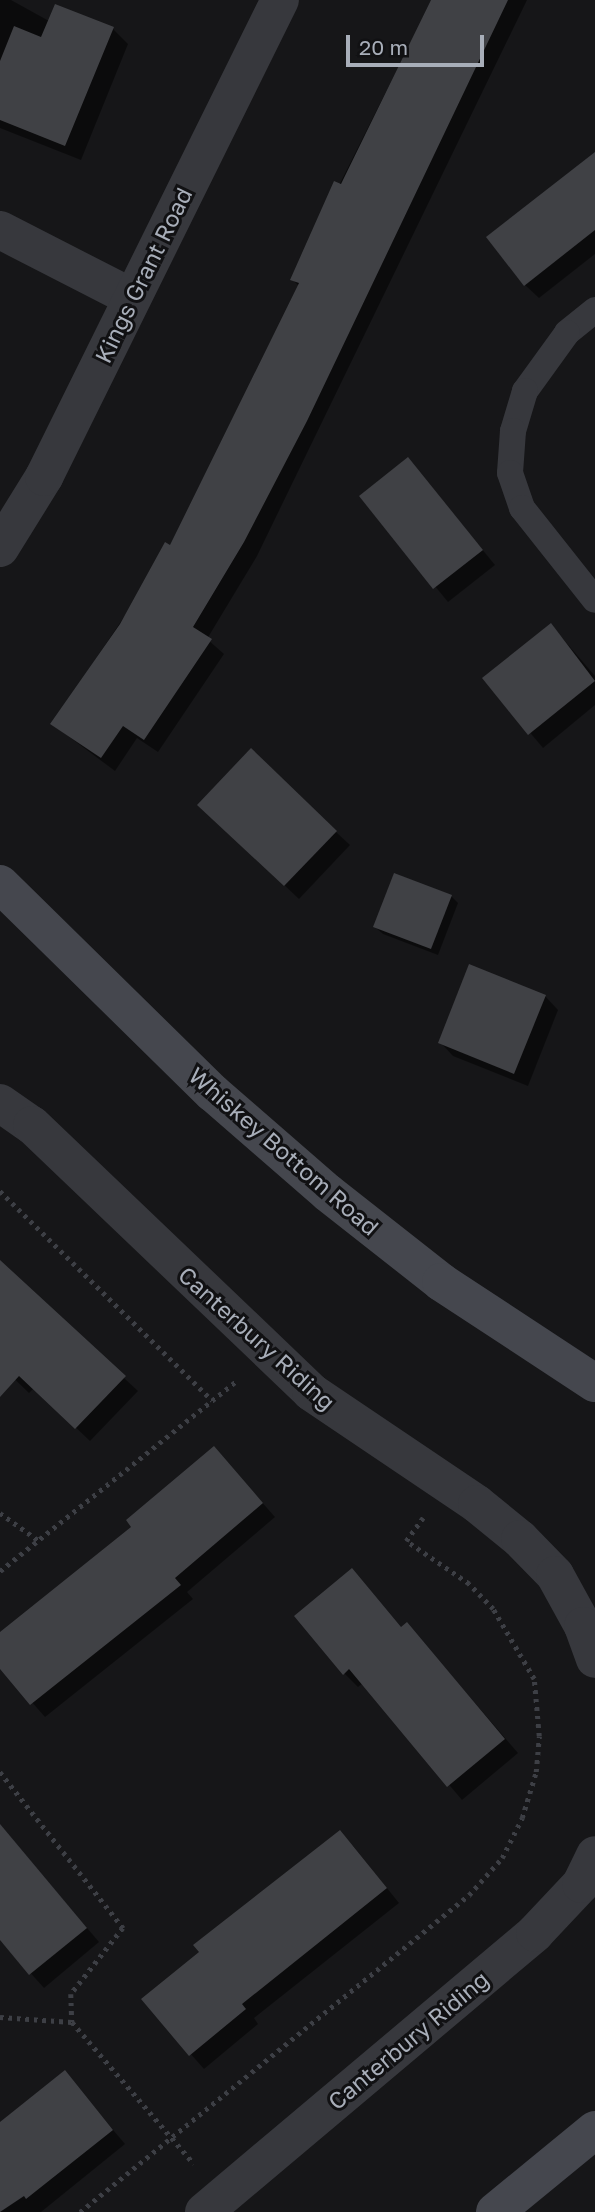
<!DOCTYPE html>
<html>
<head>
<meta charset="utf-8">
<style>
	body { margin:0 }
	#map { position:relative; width:595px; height:2212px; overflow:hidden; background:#161618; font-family:"Golos Text",sans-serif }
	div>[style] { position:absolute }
	.shadow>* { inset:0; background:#0007 }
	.building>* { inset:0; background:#404145 }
	.path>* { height:4.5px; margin-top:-2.25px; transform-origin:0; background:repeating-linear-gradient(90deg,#3d3f45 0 3.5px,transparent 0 8.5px) }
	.lane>* { height:26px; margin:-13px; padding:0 13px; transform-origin:13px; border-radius:13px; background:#37383d }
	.street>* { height:38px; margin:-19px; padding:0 19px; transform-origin:19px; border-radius:19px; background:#37383d }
	.secondary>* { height:38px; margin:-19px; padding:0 19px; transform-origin:19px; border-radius:19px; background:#45474e }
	span { translate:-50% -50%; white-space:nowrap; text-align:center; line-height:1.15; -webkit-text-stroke:6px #111113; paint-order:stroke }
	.street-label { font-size:23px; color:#a8aeb9 }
	.scale { position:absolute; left:346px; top:35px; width:138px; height:32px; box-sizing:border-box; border:4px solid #a8aeb9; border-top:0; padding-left:9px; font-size:21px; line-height:24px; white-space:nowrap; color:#a8aeb9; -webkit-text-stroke:5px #111113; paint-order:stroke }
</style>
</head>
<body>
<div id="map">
	<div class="shadow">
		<i style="clip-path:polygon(0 0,11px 0,49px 21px,113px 29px,128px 44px,81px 160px,0 128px)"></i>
		<i style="clip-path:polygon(432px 0,527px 0,257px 556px,207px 639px,224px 654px,158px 752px,137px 738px,115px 771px,52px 724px,171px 547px,299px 286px,292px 279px)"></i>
		<i style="clip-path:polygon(595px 175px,595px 254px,539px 298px,525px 285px)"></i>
		<i style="clip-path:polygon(408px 459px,495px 565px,448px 602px,361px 496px)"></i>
		<i style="clip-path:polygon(551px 625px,595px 676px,595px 705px,543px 748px,484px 678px)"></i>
		<i style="clip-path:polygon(213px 818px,336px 832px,350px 845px,299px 899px)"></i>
		<i style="clip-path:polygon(451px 896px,458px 903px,438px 955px,383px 934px,375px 927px)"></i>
		<i style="clip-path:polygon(545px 996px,558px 1010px,528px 1086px,453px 1056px,440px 1042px)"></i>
		<i style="clip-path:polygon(0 1263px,138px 1391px,90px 1441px,34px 1388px,29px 1393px,0 1365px)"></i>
		<i style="clip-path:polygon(214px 1448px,275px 1517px,187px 1592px,193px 1599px,45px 1717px,0 1666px,0 1634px,134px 1527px)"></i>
		<i style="clip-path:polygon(296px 1616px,402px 1628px,407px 1624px,518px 1753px,462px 1800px,363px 1683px,358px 1687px,345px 1674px)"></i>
		<i style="clip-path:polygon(0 1826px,99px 1942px,44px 1988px,0 1939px)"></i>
		<i style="clip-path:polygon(353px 1846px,399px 1903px,254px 2018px,258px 2024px,204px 2069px,143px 2000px)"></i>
		<i style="clip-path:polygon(65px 2073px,125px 2144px,41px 2212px,0 2212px,0 2125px)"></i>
	</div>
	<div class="building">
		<i style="clip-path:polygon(431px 0,508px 0,307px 421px,244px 542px,193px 627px,212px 639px,144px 740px,123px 726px,101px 758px,50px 724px,120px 624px,165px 542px,170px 545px,299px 283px,290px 280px,334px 181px,341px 184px)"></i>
		<i style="clip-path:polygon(55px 4px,114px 27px,65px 146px,0 120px,0 61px,14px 26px,41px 37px)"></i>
		<i style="clip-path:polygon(595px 152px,595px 230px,524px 286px,486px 237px)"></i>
		<i style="clip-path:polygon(408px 457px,483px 550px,433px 589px,359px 496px)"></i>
		<i style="clip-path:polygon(551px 623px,595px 681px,528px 735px,482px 678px)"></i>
		<i style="clip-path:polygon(251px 748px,337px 831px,284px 886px,197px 805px)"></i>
		<i style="clip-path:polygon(394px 873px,452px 895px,431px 949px,373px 927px)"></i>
		<i style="clip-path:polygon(469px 964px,546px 995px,514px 1074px,438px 1043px)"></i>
		<i style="clip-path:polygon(0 1260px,126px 1376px,75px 1429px,19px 1376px,0 1397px)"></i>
		<i style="clip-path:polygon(214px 1446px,263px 1503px,175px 1578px,181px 1585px,30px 1705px,0 1669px,0 1632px,131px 1527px,126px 1520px)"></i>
		<i style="clip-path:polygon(352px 1568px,401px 1627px,407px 1622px,505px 1739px,447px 1787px,349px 1669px,343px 1675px,294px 1616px)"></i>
		<i style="clip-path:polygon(0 1824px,87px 1928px,29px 1975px,0 1940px)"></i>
		<i style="clip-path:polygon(340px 1830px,387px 1888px,242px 2004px,246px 2009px,189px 2056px,141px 1999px,199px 1952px,193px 1945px)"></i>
		<i style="clip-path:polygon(65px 2070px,113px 2130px,26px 2199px,24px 2196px,0 2212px,0 2122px)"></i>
	</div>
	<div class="path">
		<i style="left:0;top:1191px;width:298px;rotate:44.6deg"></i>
		<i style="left:0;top:1513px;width:47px;rotate:35.4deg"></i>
		<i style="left:0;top:1571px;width:303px;rotate:-38.8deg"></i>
		<i style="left:0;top:1772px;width:199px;rotate:51.7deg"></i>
		<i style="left:123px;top:1928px;width:84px;rotate:128.2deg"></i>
		<i style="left:71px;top:1994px;width:28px;rotate:88deg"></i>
		<i style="left:72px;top:2022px;width:187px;rotate:49.3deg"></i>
		<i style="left:0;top:2017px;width:72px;rotate:4deg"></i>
		<i style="left:80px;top:2212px;width:502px;rotate:-39.18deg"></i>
		<i style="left:469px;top:1895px;width:50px;rotate:-48.3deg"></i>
		<i style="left:502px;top:1858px;width:45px;rotate:-63.4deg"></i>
		<i style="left:522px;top:1818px;width:48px;rotate:-73.1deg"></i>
		<i style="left:536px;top:1772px;width:36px;rotate:-85deg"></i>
		<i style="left:539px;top:1736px;width:57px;rotate:-95deg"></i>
		<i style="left:534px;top:1679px;width:81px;rotate:-120.4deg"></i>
		<i style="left:493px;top:1609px;width:35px;rotate:-134deg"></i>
		<i style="left:469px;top:1584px;width:76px;rotate:-145.7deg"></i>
		<i style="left:406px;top:1541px;width:29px;rotate:-54deg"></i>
	</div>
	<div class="lane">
		<i style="left:595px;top:310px;width:36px;rotate:141deg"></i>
		<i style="left:567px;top:333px;width:72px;rotate:125.9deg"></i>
		<i style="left:525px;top:391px;width:42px;rotate:106.7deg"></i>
		<i style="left:513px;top:431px;width:42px;rotate:94.1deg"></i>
		<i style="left:510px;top:473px;width:37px;rotate:71deg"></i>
		<i style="left:522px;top:508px;width:117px;rotate:51.6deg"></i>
	</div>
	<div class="street">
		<i style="left:0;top:230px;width:147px;rotate:27.1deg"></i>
		<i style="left:0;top:548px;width:84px;rotate:-58.2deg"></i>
		<i style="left:44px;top:477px;width:532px;rotate:-63.68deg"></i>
		<i style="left:0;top:1103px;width:39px;rotate:35deg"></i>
		<i style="left:32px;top:1125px;width:386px;rotate:43.7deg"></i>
		<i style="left:311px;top:1392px;width:200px;rotate:34deg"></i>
		<i style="left:477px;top:1504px;width:55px;rotate:39.1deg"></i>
		<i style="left:520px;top:1539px;width:50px;rotate:45.8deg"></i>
		<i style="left:555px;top:1575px;width:58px;rotate:61.2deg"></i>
		<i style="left:583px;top:1626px;width:35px;rotate:70deg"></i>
		<i style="left:204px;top:2212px;width:433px;rotate:-40.1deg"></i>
		<i style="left:535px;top:1933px;width:67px;rotate:-46.8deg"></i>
		<i style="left:581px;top:1884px;width:32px;rotate:-64deg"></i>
	</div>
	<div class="secondary">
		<i style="left:0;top:884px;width:298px;rotate:44.5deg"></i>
		<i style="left:213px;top:1093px;width:152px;rotate:41deg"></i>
		<i style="left:328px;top:1193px;width:144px;rotate:38.2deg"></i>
		<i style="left:441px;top:1282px;width:184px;rotate:33.3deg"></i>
		<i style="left:495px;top:2212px;width:129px;rotate:-39.4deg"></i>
	</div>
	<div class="street-label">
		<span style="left:143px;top:275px;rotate:-64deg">Kings Grant Road</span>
		<span style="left:284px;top:1151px;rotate:41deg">Whiskey Bottom Road</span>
		<span style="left:257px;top:1338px;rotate:42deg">Canterbury Riding</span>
		<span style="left:408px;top:2040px;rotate:-40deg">Canterbury Riding</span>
	</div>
	<div class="scale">20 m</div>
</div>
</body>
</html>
